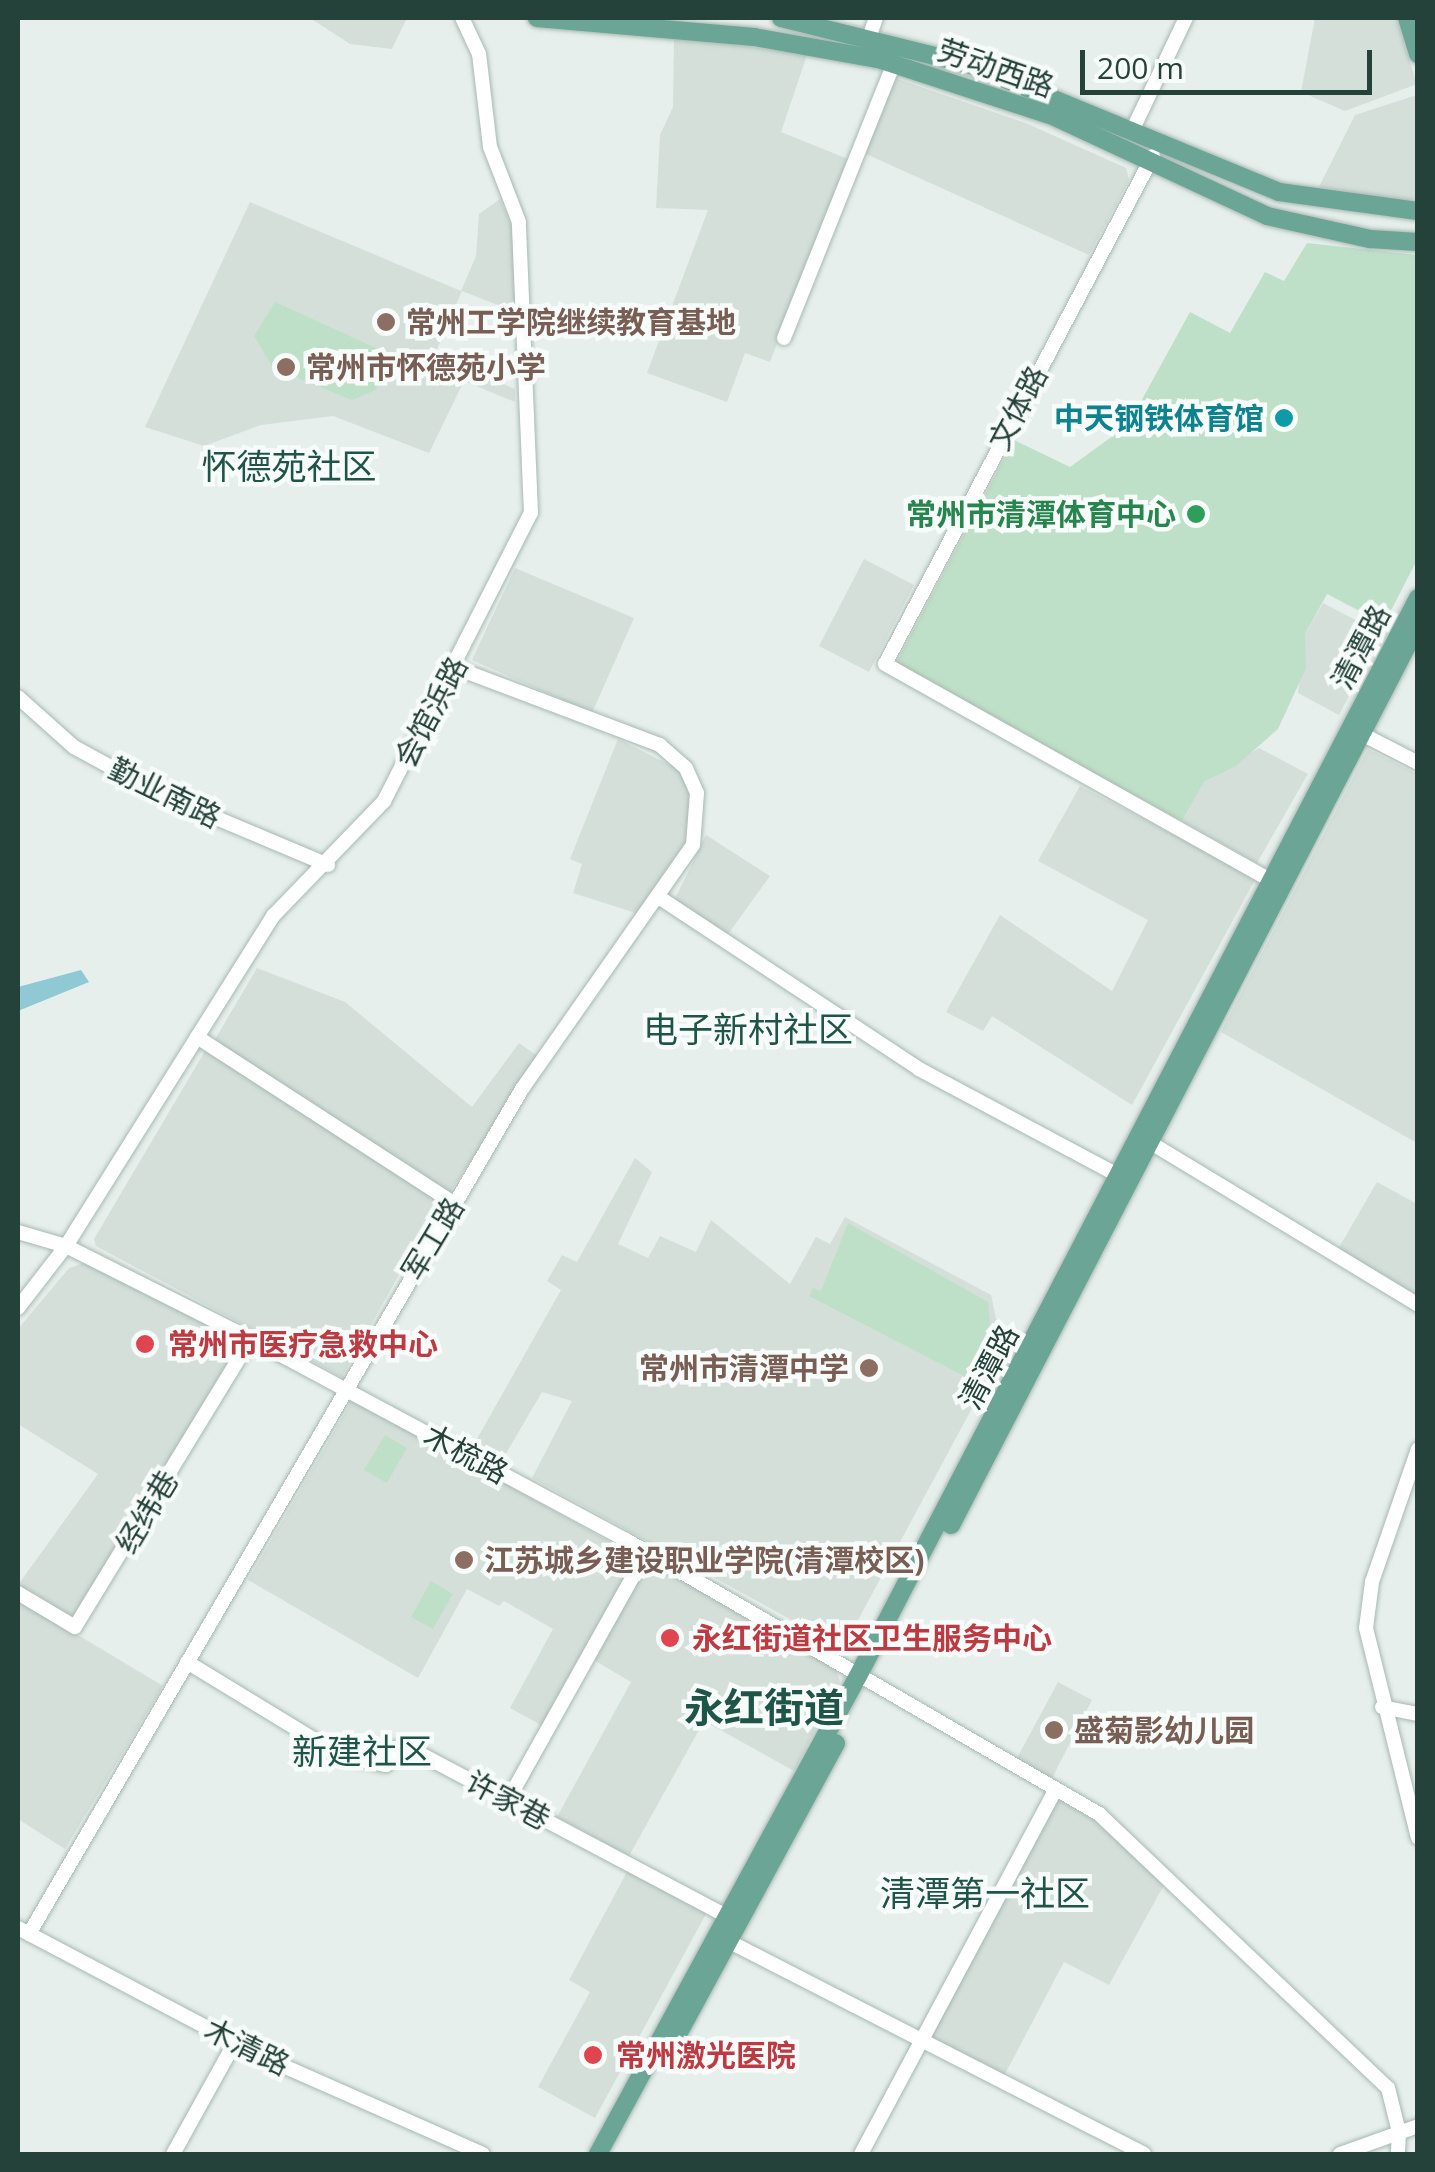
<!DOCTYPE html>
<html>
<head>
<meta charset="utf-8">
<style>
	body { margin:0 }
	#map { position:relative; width:1435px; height:2172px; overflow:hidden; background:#e6efeb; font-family:"Open Sans","Noto Sans SC",sans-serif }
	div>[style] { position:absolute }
	.built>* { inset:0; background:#d4dfda }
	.green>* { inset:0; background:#bfe0c8 }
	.water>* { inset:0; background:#8ec9d4 }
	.roads { filter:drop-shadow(0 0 2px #a8b8b2) drop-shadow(0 0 2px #a8b8b2) }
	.minor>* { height:14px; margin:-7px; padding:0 7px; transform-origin:7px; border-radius:7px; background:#fff }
	.major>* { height:18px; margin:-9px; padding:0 9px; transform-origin:9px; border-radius:9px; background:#6aa596 }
	.dots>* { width:28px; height:28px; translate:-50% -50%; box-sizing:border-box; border:5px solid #f7fbf9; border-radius:50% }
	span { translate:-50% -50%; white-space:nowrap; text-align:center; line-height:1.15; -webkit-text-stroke:9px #f7fbf9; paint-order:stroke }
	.street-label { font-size:30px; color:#24423a }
	.education-label { font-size:30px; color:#785e54; font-weight:700 }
	.left { translate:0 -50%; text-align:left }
	.right { translate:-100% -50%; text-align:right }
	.culture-label { font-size:30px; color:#0d838f; font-weight:700 }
	.leisure-label { font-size:30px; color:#27864d; font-weight:700 }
	.health-label { font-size:30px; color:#be3a42; font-weight:700 }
	.quarter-label { font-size:35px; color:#1f5548 }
	.district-label { font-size:40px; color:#1f5548; font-weight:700 }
	.frame { position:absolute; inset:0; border:20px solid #24423a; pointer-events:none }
	.scale { position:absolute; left:1080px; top:50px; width:292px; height:45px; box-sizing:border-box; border:5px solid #24423a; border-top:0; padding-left:12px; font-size:30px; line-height:35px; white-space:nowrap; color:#24423a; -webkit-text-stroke:8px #f7fbf9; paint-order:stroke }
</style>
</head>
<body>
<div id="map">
	<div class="built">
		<i style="clip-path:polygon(310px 18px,407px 18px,392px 49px,350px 44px)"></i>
		<i style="clip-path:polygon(1315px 18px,1396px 18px,1417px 84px,1345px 111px,1301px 92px)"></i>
		<i style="clip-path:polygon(674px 36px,807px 55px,781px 132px,848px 159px,770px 362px,745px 353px,727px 402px,647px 373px,708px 210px,656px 208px,660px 135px,673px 107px)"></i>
		<i style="clip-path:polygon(895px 78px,1028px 124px,1126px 168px,1129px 180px,1089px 255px,864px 153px)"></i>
		<i style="clip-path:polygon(1417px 95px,1417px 198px,1402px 201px,1319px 187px,1355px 115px)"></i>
		<i style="clip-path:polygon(500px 199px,512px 227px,516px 312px,462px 291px,435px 354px,515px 389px,515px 402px,464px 381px,429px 453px,333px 416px,261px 425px,204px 446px,145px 427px,250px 202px,461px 291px,476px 256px,479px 214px)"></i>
		<i style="clip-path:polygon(864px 559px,914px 585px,869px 672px,819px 646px)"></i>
		<i style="clip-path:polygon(515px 568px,634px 618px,592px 713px,472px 660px)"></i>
		<i style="clip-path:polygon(1323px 603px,1371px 628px,1376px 644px,1339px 715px,1298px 693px,1305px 634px)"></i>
		<i style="clip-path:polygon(618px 739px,682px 771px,691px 799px,688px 839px,639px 914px,573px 893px,582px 864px,570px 859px)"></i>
		<i style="clip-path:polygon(1259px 748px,1308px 774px,1257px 863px,1182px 821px,1205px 781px)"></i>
		<i style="clip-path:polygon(1368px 749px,1417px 774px,1417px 1143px,1221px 1032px)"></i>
		<i style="clip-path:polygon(1080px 786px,1256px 878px,1132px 1105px,992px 1016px,983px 1031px,946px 1012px,1000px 915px,1112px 991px,1148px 920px,1038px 861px)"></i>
		<i style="clip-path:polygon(706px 835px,770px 876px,726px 937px,674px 901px)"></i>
		<i style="clip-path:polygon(257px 968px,345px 1002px,472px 1107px,519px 1043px,539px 1057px,450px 1192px,214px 1041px)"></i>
		<i style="clip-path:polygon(205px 1051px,440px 1201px,342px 1377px,96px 1246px,94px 1239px)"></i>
		<i style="clip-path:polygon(635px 1158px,652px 1172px,618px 1244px,648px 1258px,660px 1236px,696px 1252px,711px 1220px,790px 1284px,816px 1237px,830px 1244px,845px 1217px,991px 1295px,997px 1323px,1013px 1332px,843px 1648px,532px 1478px,572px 1401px,542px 1392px,501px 1462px,473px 1446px,561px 1290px,547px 1281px,562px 1255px,577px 1262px)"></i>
		<i style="clip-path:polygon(1377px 1182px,1417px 1204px,1417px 1301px,1337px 1251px)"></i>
		<i style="clip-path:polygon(84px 1263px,244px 1344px,72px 1619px,18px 1585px,98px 1474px,18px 1424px,18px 1329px,69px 1268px)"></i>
		<i style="clip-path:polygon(353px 1399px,637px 1557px,543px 1726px,510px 1708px,553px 1629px,504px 1601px,499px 1606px,467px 1589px,418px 1678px,248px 1580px)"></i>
		<i style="clip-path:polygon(646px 1561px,834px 1663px,840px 1682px,794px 1771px,704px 1721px,629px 1856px,557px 1817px,631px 1682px,592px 1659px)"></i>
		<i style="clip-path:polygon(18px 1599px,163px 1686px,65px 1849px,18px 1819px)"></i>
		<i style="clip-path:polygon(1058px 1682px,1092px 1700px,1051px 1780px,1016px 1760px)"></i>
		<i style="clip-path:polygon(1058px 1798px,1099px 1821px,1165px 1883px,1109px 1985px,1064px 1962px,1004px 2076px,935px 2041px,932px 2034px)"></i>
		<i style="clip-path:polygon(628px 1870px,707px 1912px,595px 2118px,538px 2087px,590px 1992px,569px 1980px)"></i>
	</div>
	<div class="green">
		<i style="clip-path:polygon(1307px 243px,1417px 255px,1417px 560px,1384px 624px,1327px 594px,1305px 634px,1306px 668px,1278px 729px,1236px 766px,1205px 781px,1182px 821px,894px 667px,1014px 440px,1070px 467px,1128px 425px,1190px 312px,1230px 333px,1265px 272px,1284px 281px)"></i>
		<i style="clip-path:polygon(275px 302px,398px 358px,393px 369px,383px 365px,376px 390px,352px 400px,273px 368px,254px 336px)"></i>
		<i style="clip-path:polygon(848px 1223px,988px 1302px,990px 1323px,968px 1378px,809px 1296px,813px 1288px,821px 1291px)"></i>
		<i style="clip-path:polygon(385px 1435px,407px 1448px,387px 1483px,364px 1470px)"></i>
		<i style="clip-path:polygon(431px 1581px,453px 1594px,433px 1629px,411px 1617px)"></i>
	</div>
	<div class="water">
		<i style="clip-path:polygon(81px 970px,89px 982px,18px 1011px,18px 987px)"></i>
	</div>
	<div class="roads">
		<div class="minor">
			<i style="left:870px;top:35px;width:18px;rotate:-71deg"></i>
			<i style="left:1132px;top:131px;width:125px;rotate:-64.5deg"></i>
			<i style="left:1153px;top:156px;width:574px;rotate:117.81deg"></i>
			<i style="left:885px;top:664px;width:443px;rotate:29.3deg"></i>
			<i style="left:784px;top:338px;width:296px;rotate:-68.2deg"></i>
			<i style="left:18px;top:697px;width:75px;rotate:41.8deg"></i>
			<i style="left:74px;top:747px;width:102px;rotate:28.6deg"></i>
			<i style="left:164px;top:796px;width:178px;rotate:22.8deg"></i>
			<i style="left:1356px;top:731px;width:70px;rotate:27.3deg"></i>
			<i style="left:660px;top:898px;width:310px;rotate:33.4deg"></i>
			<i style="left:919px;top:1069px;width:227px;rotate:28.1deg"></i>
			<i style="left:197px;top:1037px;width:306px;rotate:32.9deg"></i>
			<i style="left:1151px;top:1143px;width:312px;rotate:31.2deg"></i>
			<i style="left:18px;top:1232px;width:50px;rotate:16.3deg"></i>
			<i style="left:66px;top:1246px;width:207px;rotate:26.7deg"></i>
			<i style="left:251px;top:1339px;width:425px;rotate:28.2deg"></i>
			<i style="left:626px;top:1540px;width:547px;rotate:30.08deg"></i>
			<i style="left:1099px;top:1814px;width:398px;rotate:43.5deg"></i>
			<i style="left:1388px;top:2088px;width:45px;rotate:76deg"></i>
			<i style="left:1399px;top:2132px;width:22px;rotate:93deg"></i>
			<i style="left:18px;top:1308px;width:78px;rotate:-52.3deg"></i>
			<i style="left:66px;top:1246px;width:390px;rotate:-57.9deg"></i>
			<i style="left:273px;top:916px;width:160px;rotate:-46deg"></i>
			<i style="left:384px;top:801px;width:323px;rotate:-63deg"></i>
			<i style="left:531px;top:513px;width:291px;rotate:-92.4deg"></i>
			<i style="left:519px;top:222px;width:80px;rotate:-111.1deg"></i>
			<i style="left:490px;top:147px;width:94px;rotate:-96.7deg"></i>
			<i style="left:479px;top:54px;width:40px;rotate:-115deg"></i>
			<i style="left:1418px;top:1449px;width:141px;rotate:109.1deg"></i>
			<i style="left:1372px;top:1582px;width:46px;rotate:97.4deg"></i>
			<i style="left:1366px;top:1628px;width:216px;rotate:76.1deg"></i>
			<i style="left:18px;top:1593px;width:66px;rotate:30.8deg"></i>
			<i style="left:75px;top:1627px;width:338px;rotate:-58.6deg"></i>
			<i style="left:187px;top:1662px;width:180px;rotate:31.4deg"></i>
			<i style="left:341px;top:1756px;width:46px;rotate:11.3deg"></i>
			<i style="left:386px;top:1765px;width:20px;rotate:-60deg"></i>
			<i style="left:396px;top:1748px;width:17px;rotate:7deg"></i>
			<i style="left:413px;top:1750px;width:357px;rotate:27.9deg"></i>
			<i style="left:1382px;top:1707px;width:37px;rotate:11deg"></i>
			<i style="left:508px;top:1800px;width:285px;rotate:-60.8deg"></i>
			<i style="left:18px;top:1928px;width:277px;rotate:27.8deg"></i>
			<i style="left:263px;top:2057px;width:240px;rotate:23.8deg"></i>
			<i style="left:29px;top:1934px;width:978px;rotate:-59.74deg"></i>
			<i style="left:522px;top:1089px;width:298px;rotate:-55deg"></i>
			<i style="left:693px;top:845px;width:52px;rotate:-85.6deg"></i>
			<i style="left:697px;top:793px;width:27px;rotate:-114deg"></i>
			<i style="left:686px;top:768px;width:35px;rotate:-139deg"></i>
			<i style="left:660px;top:745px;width:218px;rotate:-159.3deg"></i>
			<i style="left:730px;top:1942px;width:465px;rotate:27.1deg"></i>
			<i style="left:173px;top:2154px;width:128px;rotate:-61deg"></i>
			<i style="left:861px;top:2154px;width:412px;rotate:-61.9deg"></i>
			<i style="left:1340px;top:2154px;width:83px;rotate:-19.7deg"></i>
		</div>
		<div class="major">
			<i style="left:537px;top:18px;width:218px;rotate:5deg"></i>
			<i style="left:754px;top:37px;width:126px;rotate:10.1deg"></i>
			<i style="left:878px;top:59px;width:186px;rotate:18.1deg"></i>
			<i style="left:1055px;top:117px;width:234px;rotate:25deg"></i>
			<i style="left:1267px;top:216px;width:106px;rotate:12.6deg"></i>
			<i style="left:1370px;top:239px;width:48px;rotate:3.6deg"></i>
			<i style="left:781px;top:18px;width:196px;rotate:13.9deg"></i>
			<i style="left:971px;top:65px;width:333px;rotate:22.4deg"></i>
			<i style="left:1279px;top:192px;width:140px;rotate:7.8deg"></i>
			<i style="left:1407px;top:18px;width:38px;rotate:73deg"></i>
			<i style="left:951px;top:1525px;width:1014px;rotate:-62.58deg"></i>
			<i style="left:677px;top:2036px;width:333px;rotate:-61.5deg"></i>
			<i style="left:598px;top:2154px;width:544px;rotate:-61.46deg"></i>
			<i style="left:858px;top:1676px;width:1215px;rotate:-62.55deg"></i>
		</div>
	</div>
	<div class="dots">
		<i style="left:386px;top:322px;background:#8d6e63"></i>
		<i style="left:286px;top:367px;background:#8d6e63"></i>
		<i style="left:1284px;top:418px;background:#0f9aa8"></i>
		<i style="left:1196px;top:514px;background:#2e9e5b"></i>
		<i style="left:145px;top:1344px;background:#e0444e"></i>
		<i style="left:869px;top:1368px;background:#8d6e63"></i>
		<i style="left:464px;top:1560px;background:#8d6e63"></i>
		<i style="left:670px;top:1638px;background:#e0444e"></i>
		<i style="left:1054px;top:1730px;background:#8d6e63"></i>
		<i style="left:593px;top:2055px;background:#e0444e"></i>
	</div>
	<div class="street-label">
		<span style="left:996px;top:68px;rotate:19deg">劳动西路</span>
		<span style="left:1018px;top:408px;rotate:-62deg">文体路</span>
		<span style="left:1361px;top:647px;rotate:-62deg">清潭路</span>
		<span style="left:431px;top:712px;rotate:-62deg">会馆浜路</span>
		<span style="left:165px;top:793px;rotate:26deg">勤业南路</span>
		<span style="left:433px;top:1239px;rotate:-59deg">军工路</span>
		<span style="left:989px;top:1367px;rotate:-62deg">清潭路</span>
		<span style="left:466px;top:1454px;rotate:28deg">木梳路</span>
		<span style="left:147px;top:1512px;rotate:-59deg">经纬巷</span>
		<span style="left:508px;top:1800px;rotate:28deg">许家巷</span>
		<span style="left:247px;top:2047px;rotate:26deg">木清路</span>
	</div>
	<div class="education-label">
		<span class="left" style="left:406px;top:322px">常州工学院继续教育基地</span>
		<span class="left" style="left:306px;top:367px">常州市怀德苑小学</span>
		<span class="right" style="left:849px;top:1368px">常州市清潭中学</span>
		<span class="left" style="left:484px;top:1560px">江苏城乡建设职业学院(清潭校区)</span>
		<span class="left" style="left:1074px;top:1730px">盛菊影幼儿园</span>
	</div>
	<div class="culture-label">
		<span class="right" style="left:1264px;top:418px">中天钢铁体育馆</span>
	</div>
	<div class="leisure-label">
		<span class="right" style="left:1176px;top:514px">常州市清潭体育中心</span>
	</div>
	<div class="health-label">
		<span class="left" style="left:168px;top:1344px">常州市医疗急救中心</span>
		<span class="left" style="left:692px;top:1638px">永红街道社区卫生服务中心</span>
		<span class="left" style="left:616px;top:2055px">常州激光医院</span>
	</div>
	<div class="quarter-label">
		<span style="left:289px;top:466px">怀德苑社区</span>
		<span style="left:748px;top:1029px">电子新村社区</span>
		<span style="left:362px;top:1751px">新建社区</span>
		<span style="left:985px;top:1893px">清潭第一社区</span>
	</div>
	<div class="district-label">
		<span style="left:764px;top:1707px">永红街道</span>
	</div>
	<div class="frame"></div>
	<div class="scale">200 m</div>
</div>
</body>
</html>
